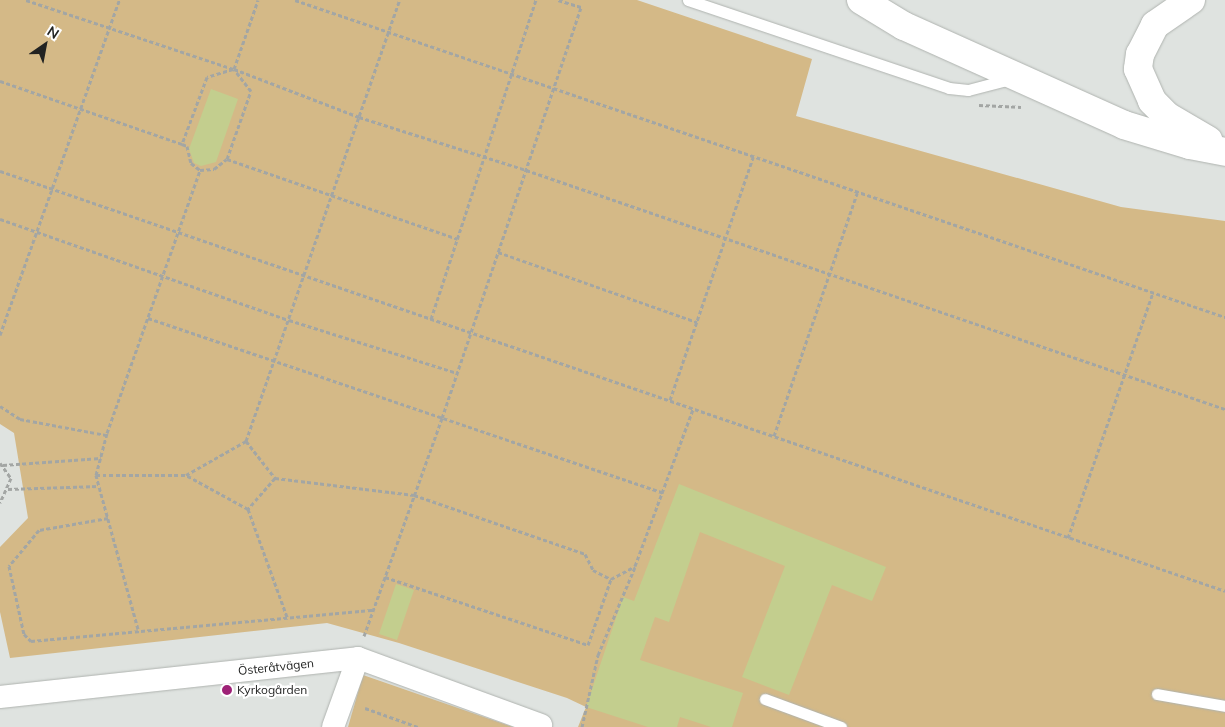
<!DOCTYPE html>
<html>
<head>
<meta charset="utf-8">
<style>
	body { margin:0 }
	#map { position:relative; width:1225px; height:727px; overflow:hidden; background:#dfe3e0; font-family:Mulish,sans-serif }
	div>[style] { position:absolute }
	.green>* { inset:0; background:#d4b987 }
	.building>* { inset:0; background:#c3ce8e }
	.path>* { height:3px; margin-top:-1.5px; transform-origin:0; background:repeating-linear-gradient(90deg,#a3a6a4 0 4px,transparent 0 6.5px) }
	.roads { filter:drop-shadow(0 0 1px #afb3af) drop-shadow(0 0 1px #afb3af) }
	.service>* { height:11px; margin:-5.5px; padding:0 5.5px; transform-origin:5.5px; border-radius:5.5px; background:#fff }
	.minor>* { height:22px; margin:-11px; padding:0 11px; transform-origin:11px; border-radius:11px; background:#fff }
	.secondary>* { height:28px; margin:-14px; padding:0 14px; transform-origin:14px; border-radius:14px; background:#fff }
	.dots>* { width:14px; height:14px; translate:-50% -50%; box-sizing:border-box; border:2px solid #fff; border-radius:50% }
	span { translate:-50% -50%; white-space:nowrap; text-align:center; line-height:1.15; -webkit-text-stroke:4.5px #fff; paint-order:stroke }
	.street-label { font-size:12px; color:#222322 }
	.poi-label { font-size:12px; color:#222322 }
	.left { translate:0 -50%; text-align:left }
	.north { position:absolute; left:20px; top:20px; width:50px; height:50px; -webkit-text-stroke:4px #fff; paint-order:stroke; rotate:33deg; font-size:14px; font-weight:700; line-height:20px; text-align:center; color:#222322 }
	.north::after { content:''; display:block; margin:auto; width:18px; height:22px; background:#222322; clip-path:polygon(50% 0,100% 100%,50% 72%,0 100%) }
</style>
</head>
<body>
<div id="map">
	<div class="green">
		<i style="clip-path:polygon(0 0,637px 0,812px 59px,796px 116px,1121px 207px,1225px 221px,1225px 727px,578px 727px,586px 707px,567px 698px,399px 643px,327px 623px,10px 658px,0 612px,0 547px,28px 518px,14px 433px,0 424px)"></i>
		<i style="clip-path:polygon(363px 675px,513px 727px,348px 727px)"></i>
	</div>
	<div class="building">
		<i style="clip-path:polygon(211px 89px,238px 99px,216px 162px,201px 166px,194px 163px,189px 149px)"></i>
		<i style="clip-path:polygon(679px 484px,886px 567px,872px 601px,832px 585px,789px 695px,742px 677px,785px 566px,700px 532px,669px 622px,655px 617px,640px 660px,743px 693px,732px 727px,711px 727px,680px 717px,677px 727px,648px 727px,586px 707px,623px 597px,634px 601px)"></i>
		<i style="clip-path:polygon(396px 584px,414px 590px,397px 640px,379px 634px)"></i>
	</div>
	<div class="path">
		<i style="left:26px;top:0;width:219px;rotate:18.4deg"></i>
		<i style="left:234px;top:69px;width:134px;rotate:21deg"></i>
		<i style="left:359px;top:117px;width:175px;rotate:17.6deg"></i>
		<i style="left:526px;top:170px;width:739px;rotate:18.88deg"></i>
		<i style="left:295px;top:0;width:983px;rotate:18.82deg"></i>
		<i style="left:233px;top:69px;width:27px;rotate:163deg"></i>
		<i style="left:207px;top:77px;width:72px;rotate:110.5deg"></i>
		<i style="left:182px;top:144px;width:5px;rotate:22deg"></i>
		<i style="left:187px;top:146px;width:17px;rotate:77deg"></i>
		<i style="left:191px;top:163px;width:11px;rotate:38deg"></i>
		<i style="left:200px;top:170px;width:14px;rotate:-4deg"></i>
		<i style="left:214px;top:169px;width:16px;rotate:-38deg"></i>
		<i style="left:227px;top:159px;width:72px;rotate:-70.6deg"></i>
		<i style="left:251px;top:91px;width:28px;rotate:-128deg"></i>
		<i style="left:234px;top:69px;width:73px;rotate:-70.8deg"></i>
		<i style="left:0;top:81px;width:193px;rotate:19.1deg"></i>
		<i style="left:979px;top:105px;width:42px;rotate:2.7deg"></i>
		<i style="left:227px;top:159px;width:244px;rotate:19.1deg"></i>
		<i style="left:0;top:171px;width:1295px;rotate:18.92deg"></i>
		<i style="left:0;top:219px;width:306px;rotate:19.3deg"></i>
		<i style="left:289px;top:320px;width:176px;rotate:17.5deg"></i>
		<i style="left:498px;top:252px;width:211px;rotate:19.4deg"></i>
		<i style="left:148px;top:318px;width:545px;rotate:18.73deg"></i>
		<i style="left:431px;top:319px;width:336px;rotate:-71.8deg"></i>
		<i style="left:0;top:335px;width:356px;rotate:-70.4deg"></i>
		<i style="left:670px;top:400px;width:257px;rotate:-71.1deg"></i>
		<i style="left:0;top:406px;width:24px;rotate:33deg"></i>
		<i style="left:20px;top:419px;width:87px;rotate:10.5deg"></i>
		<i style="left:774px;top:436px;width:257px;rotate:-71.1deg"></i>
		<i style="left:246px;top:441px;width:467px;rotate:-70.8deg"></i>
		<i style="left:0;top:463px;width:19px;rotate:54deg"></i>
		<i style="left:11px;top:478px;width:27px;rotate:114deg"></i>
		<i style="left:3px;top:465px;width:98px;rotate:-4.1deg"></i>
		<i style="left:96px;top:475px;width:90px"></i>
		<i style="left:186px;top:475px;width:69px;rotate:-29.5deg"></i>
		<i style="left:246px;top:441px;width:47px;rotate:51.9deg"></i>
		<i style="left:275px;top:478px;width:41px;rotate:131.1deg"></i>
		<i style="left:248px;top:509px;width:71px;rotate:-151.3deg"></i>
		<i style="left:275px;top:478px;width:140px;rotate:7deg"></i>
		<i style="left:414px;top:495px;width:181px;rotate:19deg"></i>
		<i style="left:585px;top:554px;width:18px;rotate:63deg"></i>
		<i style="left:593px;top:570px;width:20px;rotate:27deg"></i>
		<i style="left:8px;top:489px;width:91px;rotate:-1.9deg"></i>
		<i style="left:248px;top:509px;width:115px;rotate:70.1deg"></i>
		<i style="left:108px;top:518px;width:70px;rotate:170.1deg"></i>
		<i style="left:39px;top:530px;width:47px;rotate:129.8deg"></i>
		<i style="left:9px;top:566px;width:70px;rotate:77.6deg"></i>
		<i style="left:24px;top:634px;width:10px;rotate:45deg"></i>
		<i style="left:31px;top:641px;width:344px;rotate:-5.2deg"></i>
		<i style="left:1068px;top:538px;width:260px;rotate:-70.9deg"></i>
		<i style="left:385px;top:577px;width:214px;rotate:18.5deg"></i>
		<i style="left:588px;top:645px;width:70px;rotate:-70.8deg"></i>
		<i style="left:611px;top:579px;width:27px;rotate:-28deg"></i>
		<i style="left:635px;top:566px;width:167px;rotate:-69.7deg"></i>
		<i style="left:138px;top:629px;width:160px;rotate:-105.3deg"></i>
		<i style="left:96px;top:475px;width:43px;rotate:-75.3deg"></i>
		<i style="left:107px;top:433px;width:279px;rotate:-70.5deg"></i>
		<i style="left:364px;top:636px;width:232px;rotate:-70.3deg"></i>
		<i style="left:442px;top:418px;width:434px;rotate:-71.3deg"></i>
		<i style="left:581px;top:7px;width:24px;rotate:-163deg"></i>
		<i style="left:365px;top:708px;width:56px;rotate:19.7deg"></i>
		<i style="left:582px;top:727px;width:74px;rotate:-77.5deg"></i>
		<i style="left:598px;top:655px;width:95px;rotate:-67.2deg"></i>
	</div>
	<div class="roads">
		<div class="service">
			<i style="left:688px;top:0;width:275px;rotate:18.6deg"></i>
			<i style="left:949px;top:88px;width:19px;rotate:6deg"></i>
			<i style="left:968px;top:90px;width:43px;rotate:-14.7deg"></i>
			<i style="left:1157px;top:694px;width:69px;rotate:10deg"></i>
			<i style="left:765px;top:699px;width:81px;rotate:20.2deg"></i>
		</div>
		<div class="minor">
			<i style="left:0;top:697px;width:360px;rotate:-6.2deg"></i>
			<i style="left:358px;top:658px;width:195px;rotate:20.1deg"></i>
			<i style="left:333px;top:727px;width:73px;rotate:-70.1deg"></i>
		</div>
		<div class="secondary">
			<i style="left:861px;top:0;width:50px;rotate:31.2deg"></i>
			<i style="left:904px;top:26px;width:241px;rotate:24.2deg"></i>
			<i style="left:1124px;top:125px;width:69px;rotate:16.9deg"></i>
			<i style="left:1190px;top:145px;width:36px;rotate:11deg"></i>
			<i style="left:1191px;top:0;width:44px;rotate:145.2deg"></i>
			<i style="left:1155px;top:25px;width:33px;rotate:117deg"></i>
			<i style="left:1140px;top:54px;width:15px;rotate:98deg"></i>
			<i style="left:1138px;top:69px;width:35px;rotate:66deg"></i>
			<i style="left:1152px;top:101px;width:21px;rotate:45deg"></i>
			<i style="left:1167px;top:116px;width:48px;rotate:30.3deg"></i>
		</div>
	</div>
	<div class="dots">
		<i style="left:227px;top:690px;background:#9e2277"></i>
	</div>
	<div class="street-label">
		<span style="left:276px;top:667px;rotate:-6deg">Österåtvägen</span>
	</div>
	<div class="poi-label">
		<span class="left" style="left:237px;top:690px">Kyrkogården</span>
	</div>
	<div class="north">N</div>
</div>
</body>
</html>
